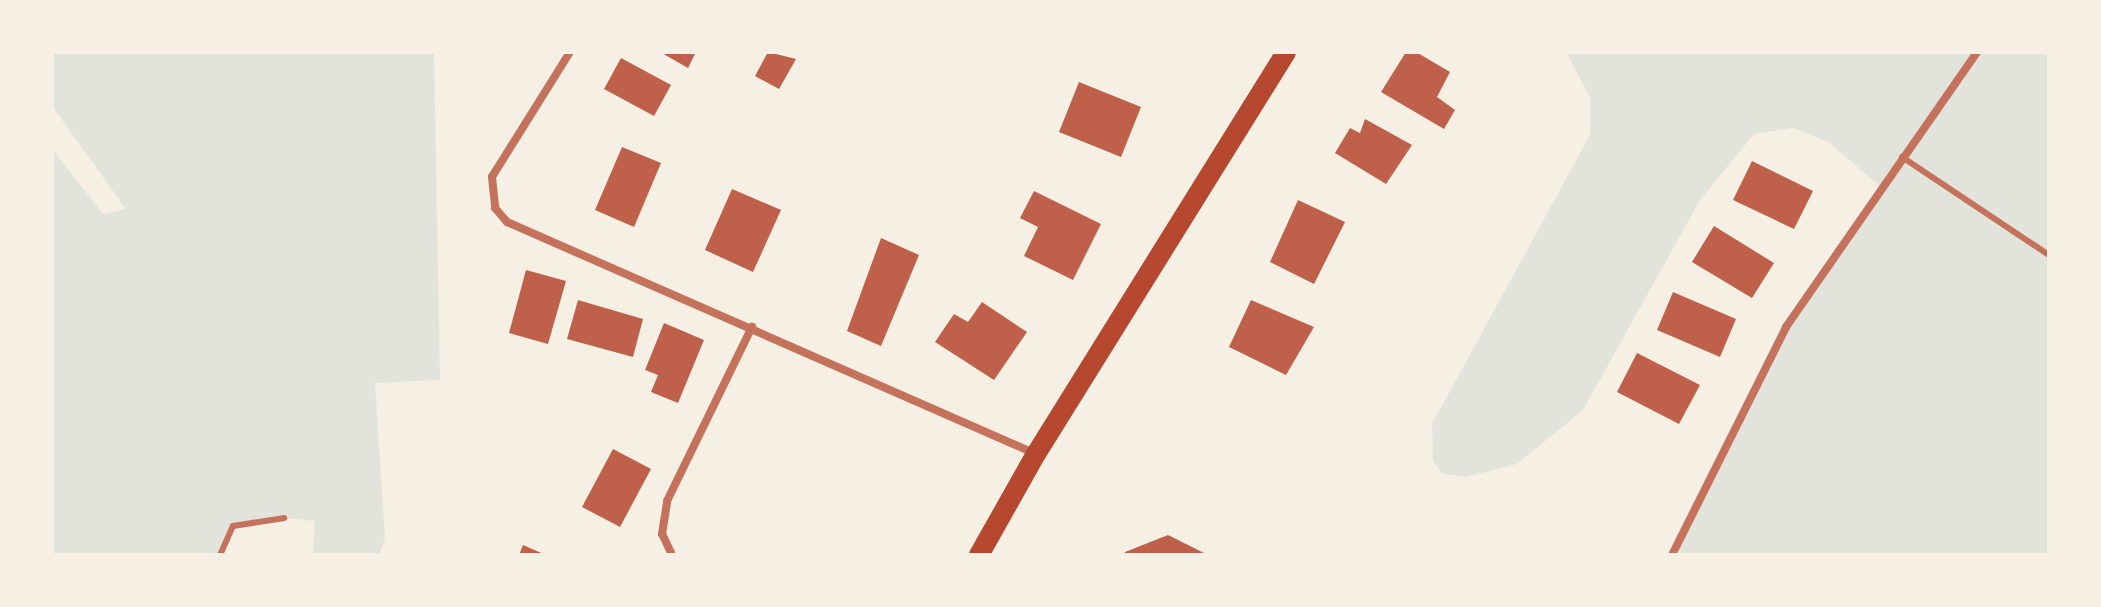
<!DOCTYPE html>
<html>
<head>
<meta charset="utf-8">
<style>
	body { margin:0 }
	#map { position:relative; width:2101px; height:607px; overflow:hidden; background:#f6efe4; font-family:"Fira Sans Condensed",sans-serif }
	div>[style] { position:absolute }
	.green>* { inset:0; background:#e2e4dc }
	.building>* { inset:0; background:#bf614a }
	.service>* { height:6px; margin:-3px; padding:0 3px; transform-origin:3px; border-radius:3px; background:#c5725c }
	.minor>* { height:8px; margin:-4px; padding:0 4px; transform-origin:4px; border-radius:4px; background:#c5725c }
	.primary>* { height:20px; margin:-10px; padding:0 10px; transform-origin:10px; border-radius:10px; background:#b5482f }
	span { translate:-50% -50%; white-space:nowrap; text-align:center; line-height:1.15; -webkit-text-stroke:6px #f6efe4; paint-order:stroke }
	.frame { position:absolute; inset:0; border:54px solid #f6efe4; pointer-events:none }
</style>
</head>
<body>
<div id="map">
	<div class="green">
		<i style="clip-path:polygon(52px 52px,434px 52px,440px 380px,375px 383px,385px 538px,379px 555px,313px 554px,315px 521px,284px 518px,233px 526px,220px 555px,52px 555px,52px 149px,103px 214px,126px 209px,52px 106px)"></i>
		<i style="clip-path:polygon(1566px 52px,2049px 52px,2049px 555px,1685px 555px,1675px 548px,1786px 327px,1881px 187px,1828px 142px,1793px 128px,1754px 134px,1700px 200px,1583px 410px,1517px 464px,1466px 477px,1441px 473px,1433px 460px,1432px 424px,1590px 135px,1591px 99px)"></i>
	</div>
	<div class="building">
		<i style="clip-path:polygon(660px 52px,696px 52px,688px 68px)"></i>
		<i style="clip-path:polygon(768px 52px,796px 59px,779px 89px,755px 76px)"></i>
		<i style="clip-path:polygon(1406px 52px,1416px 52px,1450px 72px,1437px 97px,1455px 110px,1444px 129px,1381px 92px)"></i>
		<i style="clip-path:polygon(621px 58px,671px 85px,654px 116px,604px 89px)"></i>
		<i style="clip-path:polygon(1079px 82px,1141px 107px,1121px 157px,1059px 132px)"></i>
		<i style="clip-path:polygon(1365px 119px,1412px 145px,1386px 184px,1335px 153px,1350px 128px,1360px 133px)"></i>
		<i style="clip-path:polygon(622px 147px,661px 163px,634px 227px,595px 210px)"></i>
		<i style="clip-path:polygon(1752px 161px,1813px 191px,1794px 229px,1733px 200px)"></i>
		<i style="clip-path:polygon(732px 189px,781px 210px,753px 272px,705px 250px)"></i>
		<i style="clip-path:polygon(1034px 191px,1101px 224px,1073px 280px,1024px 256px,1038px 227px,1020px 218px)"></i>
		<i style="clip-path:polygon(1298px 200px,1345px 222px,1314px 284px,1270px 262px)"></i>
		<i style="clip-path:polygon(1714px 226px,1774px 263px,1752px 298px,1692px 262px)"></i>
		<i style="clip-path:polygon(881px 238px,919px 255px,881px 346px,847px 331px)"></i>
		<i style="clip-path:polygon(526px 270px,566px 281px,548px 344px,509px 333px)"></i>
		<i style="clip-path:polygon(1673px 292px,1736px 319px,1720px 357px,1657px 330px)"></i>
		<i style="clip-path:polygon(578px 300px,643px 319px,633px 357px,567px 339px)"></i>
		<i style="clip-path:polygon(1251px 300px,1314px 327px,1286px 375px,1229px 347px)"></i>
		<i style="clip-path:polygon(982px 302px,1027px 332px,994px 380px,935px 342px,954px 314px,968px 322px)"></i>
		<i style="clip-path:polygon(664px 323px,704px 340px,678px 403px,651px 392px,658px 375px,645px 370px)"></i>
		<i style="clip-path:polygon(1637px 353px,1700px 385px,1679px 424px,1617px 392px)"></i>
		<i style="clip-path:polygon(613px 449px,651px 469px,620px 527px,582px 507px)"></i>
		<i style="clip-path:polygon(1168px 535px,1208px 555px,1124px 555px,1125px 552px)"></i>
		<i style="clip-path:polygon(523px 545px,546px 555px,519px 555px)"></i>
	</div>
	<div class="service">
		<i style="left:1902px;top:157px;width:177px;rotate:33.7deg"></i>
		<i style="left:220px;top:555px;width:32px;rotate:-66deg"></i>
		<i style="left:233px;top:526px;width:52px;rotate:-8.9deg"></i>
	</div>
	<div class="minor">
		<i style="left:570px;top:52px;width:147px;rotate:122deg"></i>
		<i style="left:492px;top:177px;width:31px;rotate:84deg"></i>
		<i style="left:495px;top:208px;width:18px;rotate:49deg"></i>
		<i style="left:507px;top:222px;width:578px;rotate:23.68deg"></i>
		<i style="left:672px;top:555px;width:23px;rotate:-115deg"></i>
		<i style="left:662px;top:534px;width:33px;rotate:-81deg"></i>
		<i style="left:667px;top:501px;width:194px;rotate:-64deg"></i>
		<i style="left:1672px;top:555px;width:255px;rotate:-63.4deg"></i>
		<i style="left:1786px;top:327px;width:335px;rotate:-55.2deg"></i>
	</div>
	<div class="primary">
		<i style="left:979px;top:555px;width:116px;rotate:-60.6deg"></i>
		<i style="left:1036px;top:454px;width:473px;rotate:-58.1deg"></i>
	</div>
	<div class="frame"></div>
</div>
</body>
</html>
